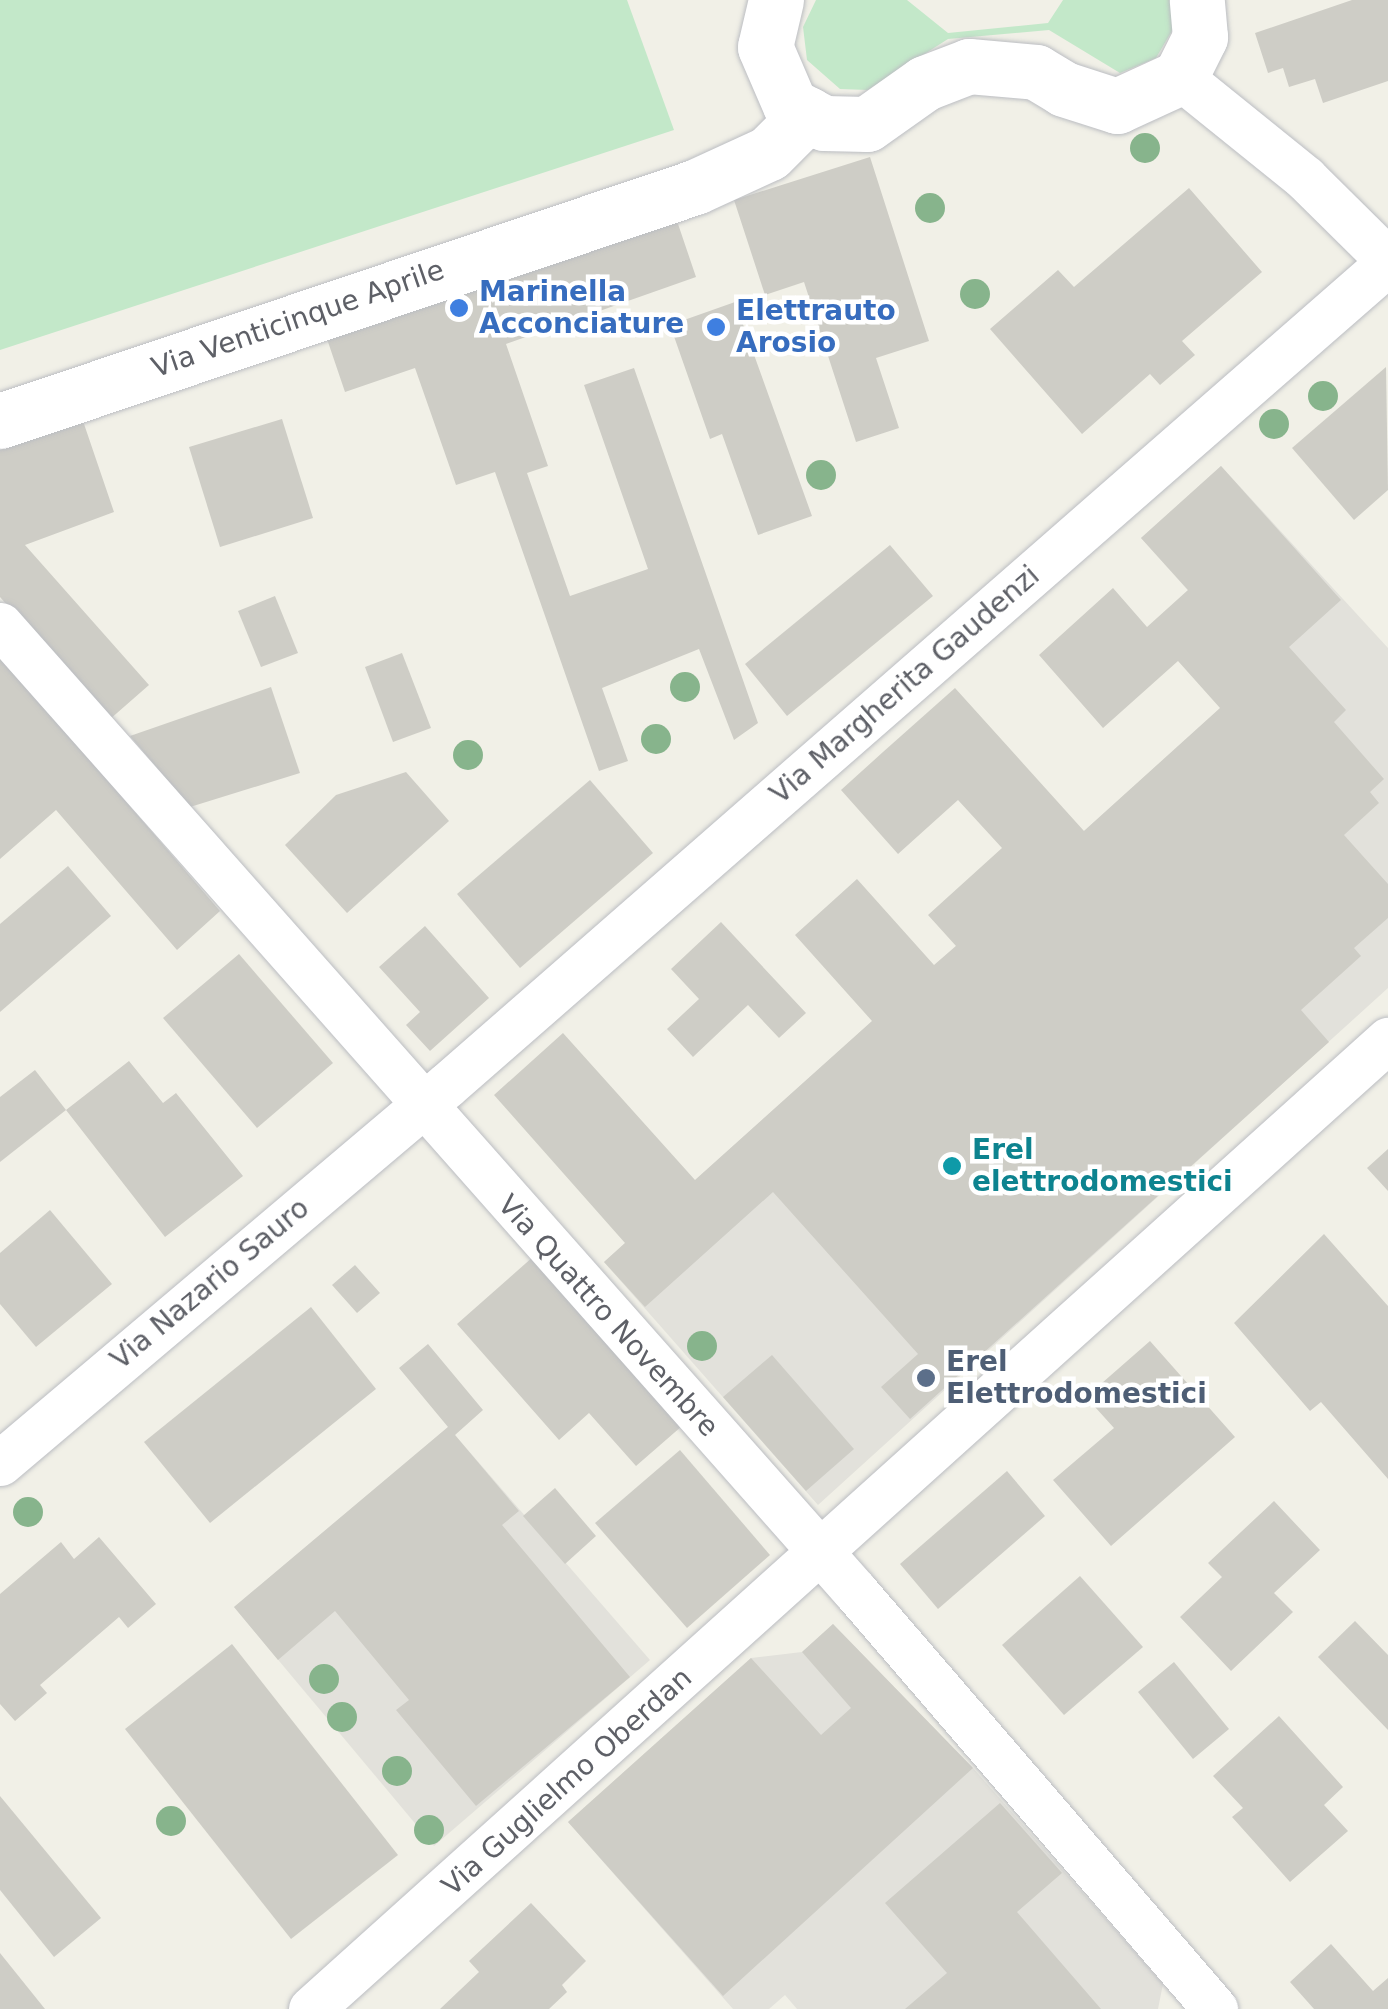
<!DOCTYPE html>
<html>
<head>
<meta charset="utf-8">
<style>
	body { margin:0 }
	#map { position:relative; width:1388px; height:2009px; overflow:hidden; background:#f1f0e7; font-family:"DejaVu Sans",sans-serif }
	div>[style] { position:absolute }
	.industrial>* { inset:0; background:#e2e1db }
	.green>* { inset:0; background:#c3e8c9 }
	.building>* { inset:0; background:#cecdc6 }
	.roads { filter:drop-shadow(0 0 2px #bbbdc2) drop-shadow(0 0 2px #bbbdc2) }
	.street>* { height:45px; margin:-22.5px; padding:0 22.5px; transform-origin:22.5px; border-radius:22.5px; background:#fff }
	.secondary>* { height:55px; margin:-27.5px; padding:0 27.5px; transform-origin:27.5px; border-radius:27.5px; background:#fff }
	.trees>* { width:30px; height:30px; margin:-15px; border-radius:50%; background:#87b48c }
	.dots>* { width:28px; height:28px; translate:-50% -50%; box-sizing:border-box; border:5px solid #fff; border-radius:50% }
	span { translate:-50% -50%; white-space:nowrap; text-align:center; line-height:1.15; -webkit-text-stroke:9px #fff; paint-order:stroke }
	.shop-label { font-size:28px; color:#366cbe; font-weight:700 }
	.left { translate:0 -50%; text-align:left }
	.street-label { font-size:28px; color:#5e6067 }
	.culture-label { font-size:28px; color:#0d838f; font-weight:700 }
	.service-label { font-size:28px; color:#4e5e75; font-weight:700 }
</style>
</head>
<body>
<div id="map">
	<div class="industrial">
		<i style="clip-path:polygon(1221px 466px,1388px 648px,1388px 988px,818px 1505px,604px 1262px,1261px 672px,1141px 538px)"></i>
		<i style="clip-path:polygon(448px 1427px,650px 1660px,434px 1846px,234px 1607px)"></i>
		<i style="clip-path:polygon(833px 1624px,973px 1768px,1163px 1984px,1158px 2009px,797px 2009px,785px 1995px,769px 2009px,733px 2009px,568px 1822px,751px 1658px,802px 1652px)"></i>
	</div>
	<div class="green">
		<i style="clip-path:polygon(0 0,627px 0,674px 130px,0 350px)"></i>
		<i style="clip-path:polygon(816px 0,907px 0,948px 33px,1048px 23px,1063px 0,1171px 0,1173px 29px,1156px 58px,1120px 73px,1049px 30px,948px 39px,868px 90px,840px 89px,807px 60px,803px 27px)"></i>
	</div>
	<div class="building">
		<i style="clip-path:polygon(1352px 0,1388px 0,1388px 81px,1323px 103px,1315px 79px,1289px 87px,1283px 68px,1268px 73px,1255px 33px)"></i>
		<i style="clip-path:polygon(870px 157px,929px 341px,876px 358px,899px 428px,856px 442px,804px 282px,765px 295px,734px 200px)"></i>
		<i style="clip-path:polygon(1189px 188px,1262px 272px,1182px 341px,1195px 355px,1160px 385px,1150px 374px,1082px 434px,990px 329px,1058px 270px,1074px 287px)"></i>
		<i style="clip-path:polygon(676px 218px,696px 277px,506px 344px,548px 466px,527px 473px,570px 596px,648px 569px,584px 385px,634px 368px,758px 723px,734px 740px,699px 649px,602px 688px,628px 761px,599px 771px,495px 472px,456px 485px,415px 368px,345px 392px,327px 339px)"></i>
		<i style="clip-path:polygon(735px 302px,812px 516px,758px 535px,722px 434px,710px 439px,670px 325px)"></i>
		<i style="clip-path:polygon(1386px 367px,1388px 490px,1354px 520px,1292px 448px)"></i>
		<i style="clip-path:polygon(282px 419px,313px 518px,220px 547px,189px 447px)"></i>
		<i style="clip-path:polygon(83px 421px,114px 512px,25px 545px,149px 685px,109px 720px,0 597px,0 448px)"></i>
		<i style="clip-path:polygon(1221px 466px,1341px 600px,1289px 647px,1346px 710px,1334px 722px,1384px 779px,1370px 792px,1379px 803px,1344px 835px,1388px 884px,1388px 918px,1354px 948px,1361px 956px,1301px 1010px,1329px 1042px,910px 1419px,881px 1387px,918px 1354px,773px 1192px,645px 1307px,604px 1262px,625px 1243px,494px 1095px,563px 1033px,695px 1180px,872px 1021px,795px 935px,857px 879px,934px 965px,956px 946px,928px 915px,1002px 848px,958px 800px,898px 854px,841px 790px,883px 752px,955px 688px,1084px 831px,1220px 708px,1178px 661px,1103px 728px,1039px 655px,1113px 588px,1147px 627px,1188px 590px,1141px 538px)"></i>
		<i style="clip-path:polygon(890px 545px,933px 596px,787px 716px,745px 664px)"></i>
		<i style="clip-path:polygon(275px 596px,298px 653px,261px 667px,238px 611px)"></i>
		<i style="clip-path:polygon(402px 653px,431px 728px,393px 742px,365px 667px)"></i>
		<i style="clip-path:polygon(0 655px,220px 911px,177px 950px,56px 810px,0 859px)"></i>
		<i style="clip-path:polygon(271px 687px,300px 773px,190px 807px,130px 736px)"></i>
		<i style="clip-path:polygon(406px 772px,449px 821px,347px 913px,285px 845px,336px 795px)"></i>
		<i style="clip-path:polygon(590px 780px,653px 853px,520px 968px,457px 894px)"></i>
		<i style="clip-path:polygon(68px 866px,111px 916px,0 1012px,0 924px)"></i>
		<i style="clip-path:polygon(721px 922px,806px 1013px,779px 1038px,748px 1005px,693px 1057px,667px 1029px,699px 999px,671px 969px)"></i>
		<i style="clip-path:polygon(425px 926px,489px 998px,430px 1051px,406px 1025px,420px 1012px,379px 967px)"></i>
		<i style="clip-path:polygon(239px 954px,333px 1063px,257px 1128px,163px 1018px)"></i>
		<i style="clip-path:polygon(129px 1061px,163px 1103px,176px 1093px,243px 1176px,165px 1237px,66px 1110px)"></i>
		<i style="clip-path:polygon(35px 1070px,66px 1110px,0 1162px,0 1097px)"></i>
		<i style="clip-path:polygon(1388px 1149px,1388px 1191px,1367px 1168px)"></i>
		<i style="clip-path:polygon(50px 1210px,112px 1284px,36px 1347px,0 1304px,0 1253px)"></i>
		<i style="clip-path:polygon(1324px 1234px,1388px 1306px,1388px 1479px,1321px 1402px,1310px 1411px,1234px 1323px)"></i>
		<i style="clip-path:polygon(534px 1256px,682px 1426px,636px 1466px,589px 1413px,559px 1440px,457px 1324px)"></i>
		<i style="clip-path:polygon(355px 1265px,380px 1293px,357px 1313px,332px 1285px)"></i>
		<i style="clip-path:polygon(311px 1307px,376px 1389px,210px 1523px,144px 1442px)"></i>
		<i style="clip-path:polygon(1150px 1341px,1235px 1437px,1111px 1546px,1053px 1480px,1114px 1428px,1086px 1397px)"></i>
		<i style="clip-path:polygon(428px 1344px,483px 1410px,455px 1435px,519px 1511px,502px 1525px,630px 1677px,476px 1806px,396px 1710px,409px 1700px,335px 1611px,278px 1660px,234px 1607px,448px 1427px,399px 1368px)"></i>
		<i style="clip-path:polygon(772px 1355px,854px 1449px,806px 1491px,723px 1397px)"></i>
		<i style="clip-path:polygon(680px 1450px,770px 1555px,687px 1628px,595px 1523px)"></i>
		<i style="clip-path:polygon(1007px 1471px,1045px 1516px,938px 1609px,900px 1564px)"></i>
		<i style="clip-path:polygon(555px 1488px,596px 1536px,565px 1564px,523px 1516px)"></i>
		<i style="clip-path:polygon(1274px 1501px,1320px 1550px,1274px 1593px,1293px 1612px,1231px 1671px,1180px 1617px,1222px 1577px,1208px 1563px)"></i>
		<i style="clip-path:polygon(99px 1537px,156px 1604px,128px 1628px,119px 1617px,40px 1685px,47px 1693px,15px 1721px,0 1704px,0 1594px,61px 1542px,74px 1559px)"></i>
		<i style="clip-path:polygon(1080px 1576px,1143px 1647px,1064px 1715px,1002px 1645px)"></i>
		<i style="clip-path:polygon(1355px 1621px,1388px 1655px,1388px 1730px,1318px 1657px)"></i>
		<i style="clip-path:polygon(833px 1624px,973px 1768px,723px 1996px,568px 1822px,751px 1658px,821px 1735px,851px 1708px,802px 1652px)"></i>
		<i style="clip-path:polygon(232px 1644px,398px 1855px,291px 1939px,125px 1729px)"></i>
		<i style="clip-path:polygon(1174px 1662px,1229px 1729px,1193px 1759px,1138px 1692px)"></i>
		<i style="clip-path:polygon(1279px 1716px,1343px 1787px,1324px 1805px,1348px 1831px,1290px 1882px,1232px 1817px,1243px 1808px,1213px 1776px)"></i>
		<i style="clip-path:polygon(0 1796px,101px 1918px,54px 1957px,0 1890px)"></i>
		<i style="clip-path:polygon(1000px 1803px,1062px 1873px,1017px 1912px,1101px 2009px,905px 2009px,947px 1973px,885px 1903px)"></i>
		<i style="clip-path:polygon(531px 1903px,586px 1961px,562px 1985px,567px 1992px,549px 2009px,440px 2009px,479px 1972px,469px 1961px)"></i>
		<i style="clip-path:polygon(1331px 1944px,1373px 1991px,1388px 1978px,1388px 2009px,1314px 2009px,1290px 1982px)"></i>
		<i style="clip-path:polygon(0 1953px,45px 2009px,0 2009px)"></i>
	</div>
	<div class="roads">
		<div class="street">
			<i style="left:1180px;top:77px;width:161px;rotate:38.9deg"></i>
			<i style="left:1305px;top:178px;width:117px;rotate:44.7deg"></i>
			<i style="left:0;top:625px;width:1290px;rotate:48.49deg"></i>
			<i style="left:855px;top:1591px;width:552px;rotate:49.26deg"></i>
			<i style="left:0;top:1463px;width:585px;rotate:-40.22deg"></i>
			<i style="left:447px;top:1085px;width:1249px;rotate:-41.14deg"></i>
			<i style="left:311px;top:2009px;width:1449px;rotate:-41.98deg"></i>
		</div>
		<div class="secondary">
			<i style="left:776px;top:0;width:48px;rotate:103.2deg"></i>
			<i style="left:765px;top:47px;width:63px;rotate:66.7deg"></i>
			<i style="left:790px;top:105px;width:38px;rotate:28deg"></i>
			<i style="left:824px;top:123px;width:43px;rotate:1.3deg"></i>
			<i style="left:867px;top:124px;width:71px;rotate:-35.3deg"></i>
			<i style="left:925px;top:83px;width:47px;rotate:-21.1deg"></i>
			<i style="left:969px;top:66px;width:67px;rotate:5.1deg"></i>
			<i style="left:1036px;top:72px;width:33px;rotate:31deg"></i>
			<i style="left:1064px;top:89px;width:56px;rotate:17.8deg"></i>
			<i style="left:1117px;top:106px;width:69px;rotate:-24.7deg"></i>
			<i style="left:1180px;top:77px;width:45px;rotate:-63.4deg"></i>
			<i style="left:1200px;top:37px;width:37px;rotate:-95deg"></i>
			<i style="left:0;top:421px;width:733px;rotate:-18.61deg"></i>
			<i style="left:695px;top:187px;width:81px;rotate:-24.7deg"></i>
			<i style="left:769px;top:153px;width:55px;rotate:-45deg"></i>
		</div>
	</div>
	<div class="trees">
		<i style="left:1145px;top:148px"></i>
		<i style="left:930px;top:208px"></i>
		<i style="left:975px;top:294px"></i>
		<i style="left:1323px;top:396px"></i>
		<i style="left:1274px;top:424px"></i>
		<i style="left:821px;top:475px"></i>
		<i style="left:685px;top:687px"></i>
		<i style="left:656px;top:739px"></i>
		<i style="left:468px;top:755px"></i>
		<i style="left:702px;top:1346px"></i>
		<i style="left:28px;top:1512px"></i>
		<i style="left:324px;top:1679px"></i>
		<i style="left:342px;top:1717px"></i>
		<i style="left:397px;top:1771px"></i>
		<i style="left:171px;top:1821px"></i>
		<i style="left:429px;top:1830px"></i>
	</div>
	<div class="dots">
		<i style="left:459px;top:308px;background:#3f7fe0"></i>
		<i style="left:716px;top:327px;background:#3f7fe0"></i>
		<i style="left:952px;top:1166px;background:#0f9aa8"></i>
		<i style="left:926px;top:1378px;background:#5c6f8a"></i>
	</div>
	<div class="shop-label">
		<span class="left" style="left:479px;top:308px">Marinella<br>Acconciature</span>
		<span class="left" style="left:736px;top:327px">Elettrauto<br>Arosio</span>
	</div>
	<div class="street-label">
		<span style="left:298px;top:319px;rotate:-19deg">Via Venticinque Aprile</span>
		<span style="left:905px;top:685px;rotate:-41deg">Via Margherita Gaudenzi</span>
		<span style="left:210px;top:1284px;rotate:-40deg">Via Nazario Sauro</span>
		<span style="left:608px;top:1316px;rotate:48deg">Via Quattro Novembre</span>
		<span style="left:567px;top:1782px;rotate:-42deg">Via Guglielmo Oberdan</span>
	</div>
	<div class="culture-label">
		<span class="left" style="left:972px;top:1166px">Erel<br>elettrodomestici</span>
	</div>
	<div class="service-label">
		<span class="left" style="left:946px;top:1378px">Erel<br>Elettrodomestici</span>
	</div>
</div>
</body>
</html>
